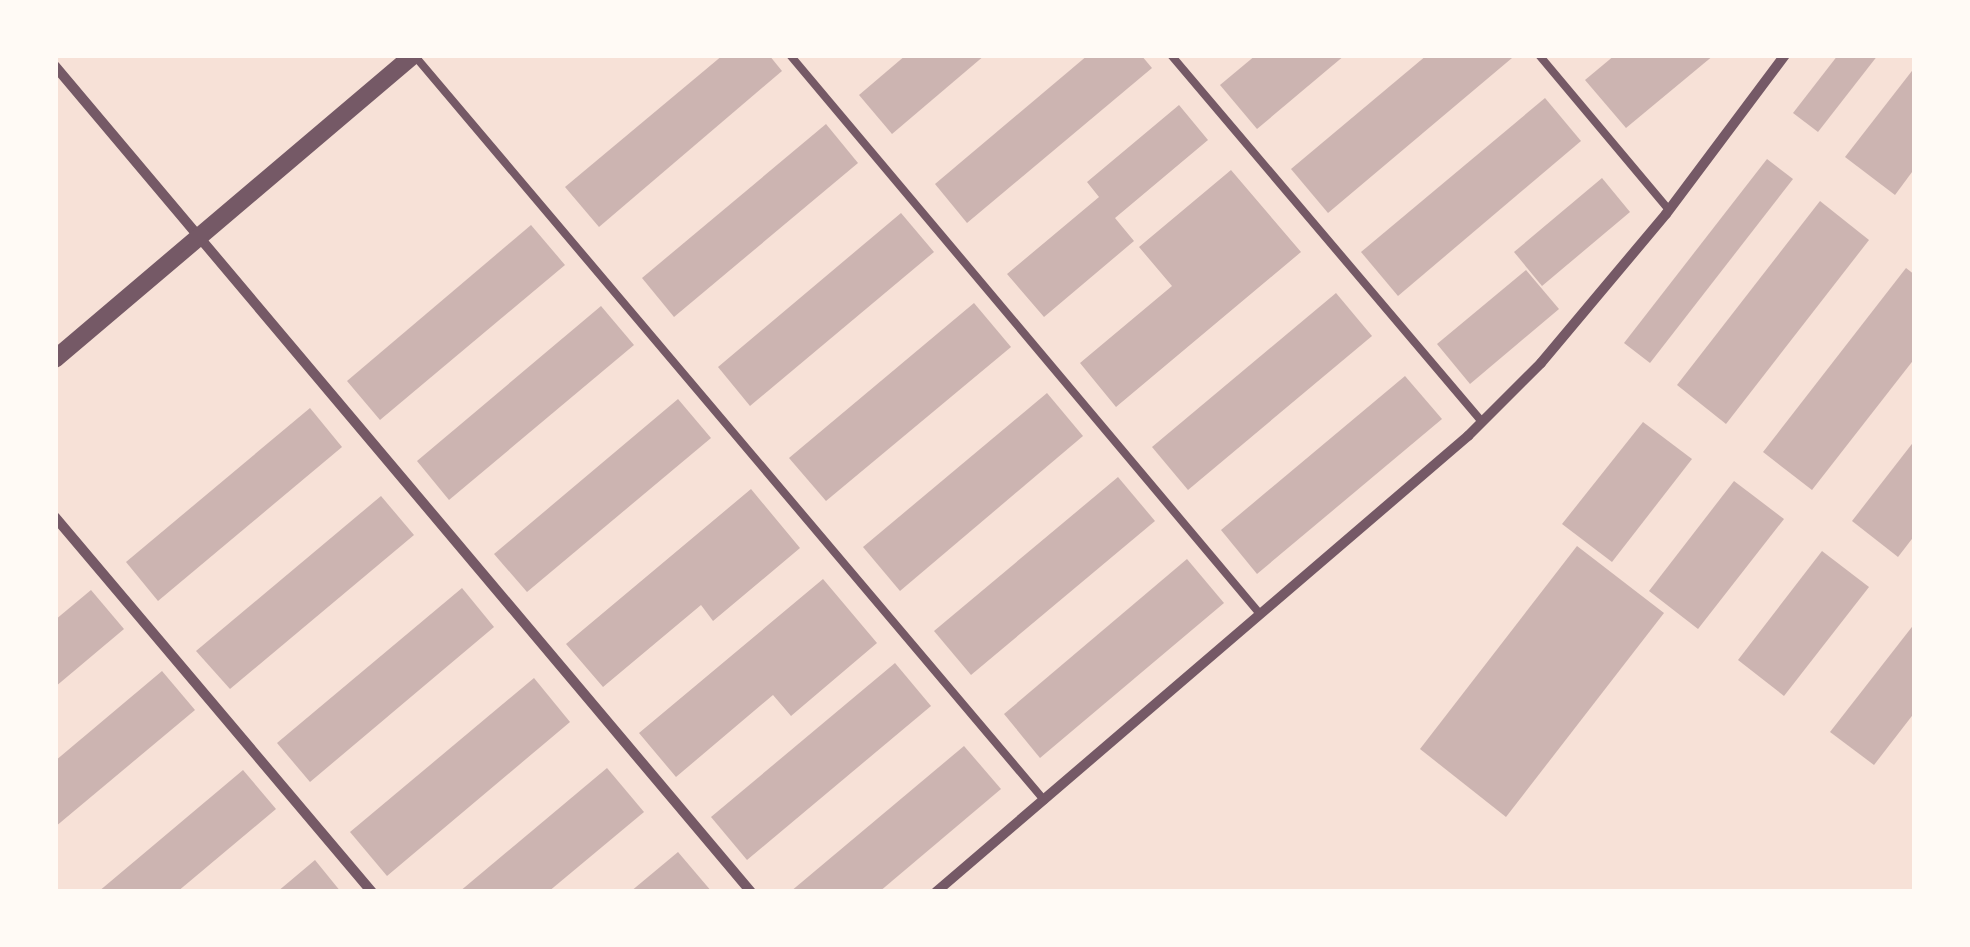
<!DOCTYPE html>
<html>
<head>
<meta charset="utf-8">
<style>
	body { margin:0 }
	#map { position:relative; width:1970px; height:947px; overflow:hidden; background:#f7e1d7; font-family:"Space Grotesk",sans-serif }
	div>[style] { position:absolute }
	.building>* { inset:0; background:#ccb4b1 }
	.service>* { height:8px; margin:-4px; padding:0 4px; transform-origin:4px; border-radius:4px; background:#755966 }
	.minor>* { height:10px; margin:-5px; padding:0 5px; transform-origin:5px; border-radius:5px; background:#755966 }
	.tertiary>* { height:18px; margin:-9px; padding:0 9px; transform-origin:9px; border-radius:9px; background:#755966 }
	span { translate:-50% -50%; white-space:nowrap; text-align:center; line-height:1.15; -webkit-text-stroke:8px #fffaf5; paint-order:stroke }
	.frame { position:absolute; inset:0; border:58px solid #fffaf5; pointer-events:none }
</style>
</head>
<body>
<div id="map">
	<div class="building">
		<i style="clip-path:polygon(723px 55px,769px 55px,782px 71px,599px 227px,565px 187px)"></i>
		<i style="clip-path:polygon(906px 55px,985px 55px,892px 134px,859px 95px)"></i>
		<i style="clip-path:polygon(1088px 55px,1141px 55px,1152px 68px,967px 223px,935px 184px)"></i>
		<i style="clip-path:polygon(1256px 55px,1345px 55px,1257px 129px,1220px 85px)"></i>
		<i style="clip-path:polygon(1427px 55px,1512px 58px,1328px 213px,1291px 169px)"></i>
		<i style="clip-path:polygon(1615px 55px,1714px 55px,1626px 128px,1585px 80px)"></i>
		<i style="clip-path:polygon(1838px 55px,1878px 55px,1818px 132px,1793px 113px)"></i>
		<i style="clip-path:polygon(1915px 67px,1915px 168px,1895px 195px,1845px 157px)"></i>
		<i style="clip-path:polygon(1545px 98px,1581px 141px,1398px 296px,1361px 252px)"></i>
		<i style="clip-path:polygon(1179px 105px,1208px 140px,1115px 218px,1134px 241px,1044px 317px,1007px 274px,1099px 197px,1087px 182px)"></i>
		<i style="clip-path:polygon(826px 124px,858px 163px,674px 317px,642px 278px)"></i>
		<i style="clip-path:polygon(1767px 159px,1793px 179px,1650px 363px,1624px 343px)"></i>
		<i style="clip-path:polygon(1231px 170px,1301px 252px,1116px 407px,1080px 363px,1172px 286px,1139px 247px)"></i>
		<i style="clip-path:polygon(1602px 178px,1630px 212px,1542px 286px,1514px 252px)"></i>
		<i style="clip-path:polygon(1820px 201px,1869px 240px,1726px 424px,1677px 385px)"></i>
		<i style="clip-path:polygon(901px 213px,934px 252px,750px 406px,718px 367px)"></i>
		<i style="clip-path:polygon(531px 225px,565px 265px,380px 420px,347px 381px)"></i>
		<i style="clip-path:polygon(1906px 268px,1915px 275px,1915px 358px,1812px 490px,1763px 452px)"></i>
		<i style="clip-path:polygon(1526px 270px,1559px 309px,1470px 384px,1437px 344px)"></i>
		<i style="clip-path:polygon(1336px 293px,1372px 336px,1188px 490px,1152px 447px)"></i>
		<i style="clip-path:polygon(974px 303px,1011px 347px,826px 501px,789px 458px)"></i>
		<i style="clip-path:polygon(601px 306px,634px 345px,449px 500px,417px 461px)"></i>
		<i style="clip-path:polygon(1405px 376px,1442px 419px,1257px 574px,1221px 530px)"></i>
		<i style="clip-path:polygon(1047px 393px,1083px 436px,900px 591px,863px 547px)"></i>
		<i style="clip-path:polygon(678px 399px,711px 438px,527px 592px,494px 554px)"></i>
		<i style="clip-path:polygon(310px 408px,342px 447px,158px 601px,126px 562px)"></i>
		<i style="clip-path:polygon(1643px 422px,1692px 459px,1612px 562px,1562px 524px)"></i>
		<i style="clip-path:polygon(1915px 440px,1915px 535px,1898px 557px,1852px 521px)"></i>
		<i style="clip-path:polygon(1118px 477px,1155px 521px,971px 675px,934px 631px)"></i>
		<i style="clip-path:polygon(1734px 481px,1784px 519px,1698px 629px,1649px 591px)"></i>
		<i style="clip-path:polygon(751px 489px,800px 548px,713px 621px,701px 605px,603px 687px,566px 644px)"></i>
		<i style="clip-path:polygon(381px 496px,414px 535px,230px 689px,196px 651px)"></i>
		<i style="clip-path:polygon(1577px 546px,1664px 613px,1506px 817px,1420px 749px)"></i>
		<i style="clip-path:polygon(1822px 551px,1869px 587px,1784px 696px,1738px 660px)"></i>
		<i style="clip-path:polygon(1187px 559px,1224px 603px,1040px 758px,1004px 714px)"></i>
		<i style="clip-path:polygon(823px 579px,877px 643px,791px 716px,773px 695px,676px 777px,639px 733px)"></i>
		<i style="clip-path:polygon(462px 588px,494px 627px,310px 782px,277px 743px)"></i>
		<i style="clip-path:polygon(91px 590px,124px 629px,55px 687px,55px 620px)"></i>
		<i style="clip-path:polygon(1915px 623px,1915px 712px,1874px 765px,1830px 732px)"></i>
		<i style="clip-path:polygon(895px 663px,931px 706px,747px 860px,711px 817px)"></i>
		<i style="clip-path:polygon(162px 671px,195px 710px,55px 827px,55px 761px)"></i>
		<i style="clip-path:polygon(534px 678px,570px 722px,387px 876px,350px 832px)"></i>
		<i style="clip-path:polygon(964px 746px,1001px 789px,879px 892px,790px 892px)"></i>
		<i style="clip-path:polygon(607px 768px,644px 812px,548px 892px,459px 892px)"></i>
		<i style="clip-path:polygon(243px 770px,276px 809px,177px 892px,98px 892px)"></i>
		<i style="clip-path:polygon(678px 852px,712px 892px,630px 892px)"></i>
		<i style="clip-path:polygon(315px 860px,341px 892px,277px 892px)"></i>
	</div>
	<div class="service">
		<i style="left:414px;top:55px;width:976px;rotate:49.78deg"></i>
		<i style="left:790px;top:55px;width:730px;rotate:49.94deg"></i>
		<i style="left:1171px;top:55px;width:481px;rotate:49.7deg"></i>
		<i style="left:1539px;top:55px;width:202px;rotate:50deg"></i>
	</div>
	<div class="minor">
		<i style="left:55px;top:66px;width:1080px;rotate:49.88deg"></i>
		<i style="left:55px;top:517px;width:491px;rotate:49.8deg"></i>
		<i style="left:936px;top:892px;width:701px;rotate:-40.6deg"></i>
		<i style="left:1468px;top:436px;width:103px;rotate:-45deg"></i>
		<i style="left:1541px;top:363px;width:194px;rotate:-50deg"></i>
		<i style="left:1666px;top:214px;width:199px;rotate:-53.2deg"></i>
	</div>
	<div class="tertiary">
		<i style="left:55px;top:359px;width:470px;rotate:-40.3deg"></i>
	</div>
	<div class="frame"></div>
</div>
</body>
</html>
